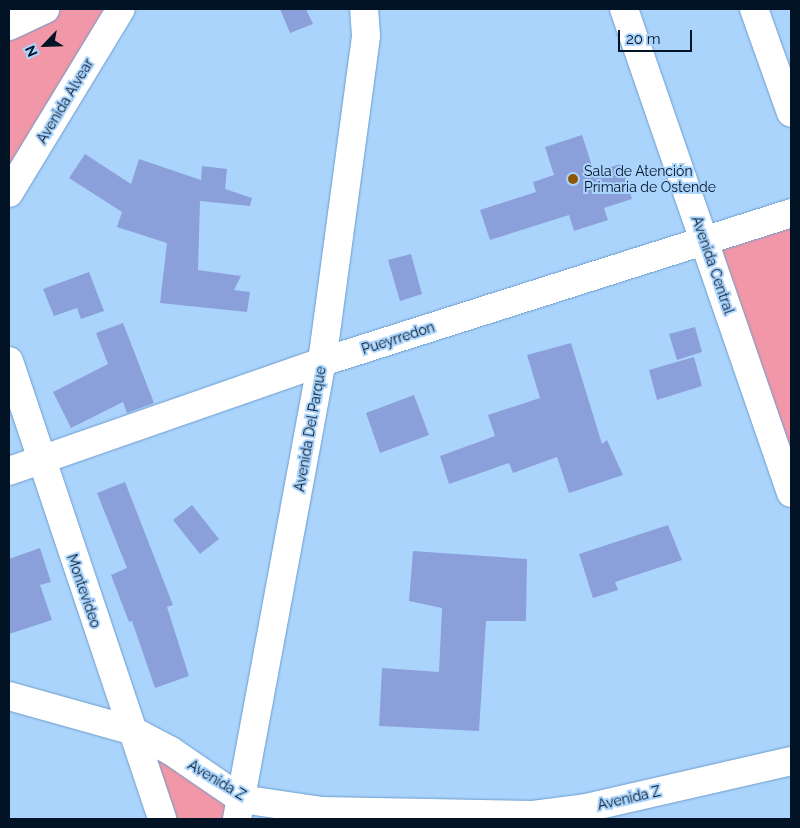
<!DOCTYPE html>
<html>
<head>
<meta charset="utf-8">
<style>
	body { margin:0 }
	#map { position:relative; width:800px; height:828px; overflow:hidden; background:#abd4fc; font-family:Raleway,sans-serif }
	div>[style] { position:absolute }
	.green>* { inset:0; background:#f297a7 }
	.building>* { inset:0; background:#8ba0db }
	.roads { filter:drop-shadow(0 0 1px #6c9dcd) drop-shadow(0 0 1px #6c9dcd) }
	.minor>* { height:28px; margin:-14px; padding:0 14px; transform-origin:14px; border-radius:14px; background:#fff }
	.dots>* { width:14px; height:14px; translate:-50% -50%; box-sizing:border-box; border:2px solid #abd4fc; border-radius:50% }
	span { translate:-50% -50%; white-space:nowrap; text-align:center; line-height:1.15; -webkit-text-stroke:4px #abd4fc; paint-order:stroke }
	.street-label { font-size:14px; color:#021325 }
	.poi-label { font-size:14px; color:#021325 }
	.left { translate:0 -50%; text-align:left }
	.frame { position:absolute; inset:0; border:10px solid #021325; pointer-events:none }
	.north { position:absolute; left:20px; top:20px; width:50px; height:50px; -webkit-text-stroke:4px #abd4fc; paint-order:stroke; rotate:246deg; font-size:14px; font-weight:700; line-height:20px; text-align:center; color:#021325 }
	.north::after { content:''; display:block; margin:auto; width:18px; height:22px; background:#021325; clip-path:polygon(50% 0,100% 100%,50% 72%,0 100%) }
	.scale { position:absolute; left:618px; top:30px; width:74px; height:22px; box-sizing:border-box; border:2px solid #021325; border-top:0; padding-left:6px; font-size:15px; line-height:18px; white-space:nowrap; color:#021325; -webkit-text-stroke:4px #abd4fc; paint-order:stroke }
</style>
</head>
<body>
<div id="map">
	<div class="green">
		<i style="clip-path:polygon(45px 9px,121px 9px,9px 193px,9px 26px)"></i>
		<i style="clip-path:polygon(791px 213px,791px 493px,704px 241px)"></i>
		<i style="clip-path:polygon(131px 730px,241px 799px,237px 819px,163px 819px)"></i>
	</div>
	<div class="building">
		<i style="clip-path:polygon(280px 9px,306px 9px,313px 24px,290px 33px)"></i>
		<i style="clip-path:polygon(582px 135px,594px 172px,621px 164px,632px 199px,604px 208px,608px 220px,574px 231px,569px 215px,490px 240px,480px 210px,536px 192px,533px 182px,554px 175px,545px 147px)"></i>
		<i style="clip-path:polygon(85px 154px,131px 184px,139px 159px,201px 180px,202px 166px,227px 169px,225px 189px,252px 198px,250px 206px,200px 201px,198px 270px,241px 276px,234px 290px,250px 292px,247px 312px,160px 303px,167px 243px,117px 227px,122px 212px,69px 178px)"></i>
		<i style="clip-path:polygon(411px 254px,422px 294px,400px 301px,388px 260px)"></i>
		<i style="clip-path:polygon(89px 272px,104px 311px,81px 319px,77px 308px,54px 316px,43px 289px)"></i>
		<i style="clip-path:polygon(123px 323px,154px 403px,127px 413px,123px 402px,71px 428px,53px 392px,108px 364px,96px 333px)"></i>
		<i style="clip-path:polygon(695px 327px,702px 352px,677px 360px,669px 334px)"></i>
		<i style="clip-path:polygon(571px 343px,602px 444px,607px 440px,623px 475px,569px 493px,557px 457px,513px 473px,509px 463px,449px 484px,440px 456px,495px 436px,488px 415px,540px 398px,527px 355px)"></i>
		<i style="clip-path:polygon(694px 357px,702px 386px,657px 400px,649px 370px)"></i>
		<i style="clip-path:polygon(414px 395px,429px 435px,380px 453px,366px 413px)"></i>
		<i style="clip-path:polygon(125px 482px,173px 605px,167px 607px,189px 676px,155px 688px,132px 621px,129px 622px,111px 575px,127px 568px,97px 493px)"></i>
		<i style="clip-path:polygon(192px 505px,219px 539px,200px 554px,173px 520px)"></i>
		<i style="clip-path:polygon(668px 525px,682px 560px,615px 582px,618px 590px,593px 598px,579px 554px)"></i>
		<i style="clip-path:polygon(40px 548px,51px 582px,40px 585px,52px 620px,9px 634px,9px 559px)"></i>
		<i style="clip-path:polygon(413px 551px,527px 559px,526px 621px,486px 621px,479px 731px,379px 726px,382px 668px,439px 672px,442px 608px,409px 601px)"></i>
	</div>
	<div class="roads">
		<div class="minor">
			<i style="left:624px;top:9px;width:512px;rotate:70.96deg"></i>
			<i style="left:754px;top:9px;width:110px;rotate:70.4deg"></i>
			<i style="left:9px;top:26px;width:40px;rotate:-25deg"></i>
			<i style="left:9px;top:193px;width:215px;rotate:-58.7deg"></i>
			<i style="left:9px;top:361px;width:483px;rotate:71.5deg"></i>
			<i style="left:9px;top:471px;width:331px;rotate:-19.2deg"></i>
			<i style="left:322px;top:362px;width:492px;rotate:-17.6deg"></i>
			<i style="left:9px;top:696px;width:127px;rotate:15.6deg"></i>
			<i style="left:131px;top:730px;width:45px;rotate:27.7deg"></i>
			<i style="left:171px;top:751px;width:85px;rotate:34.4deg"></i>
			<i style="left:241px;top:799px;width:82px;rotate:8.4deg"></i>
			<i style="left:322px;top:811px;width:211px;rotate:1.1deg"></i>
			<i style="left:533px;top:815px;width:53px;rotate:-7.5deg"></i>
			<i style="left:586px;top:808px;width:210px;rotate:-12.9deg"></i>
			<i style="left:237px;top:819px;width:465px;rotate:-79.5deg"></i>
			<i style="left:322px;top:362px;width:329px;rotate:-82.3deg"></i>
			<i style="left:366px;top:36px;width:27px;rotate:-94deg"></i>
		</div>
	</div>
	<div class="dots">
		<i style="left:573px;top:179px;background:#8c5705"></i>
	</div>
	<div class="street-label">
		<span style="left:65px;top:101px;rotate:-59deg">Avenida Alvear</span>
		<span style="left:713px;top:265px;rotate:71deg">Avenida Central</span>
		<span style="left:398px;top:338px;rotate:-18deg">Pueyrredon</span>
		<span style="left:310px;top:429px;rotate:-80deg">Avenida Del Parque</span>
		<span style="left:84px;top:591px;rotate:71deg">Montevideo</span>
		<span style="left:217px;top:780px;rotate:31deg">Avenida Z</span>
		<span style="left:629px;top:798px;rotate:-13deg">Avenida Z</span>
	</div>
	<div class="poi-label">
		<span class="left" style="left:584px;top:179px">Sala de Atención<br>Primaria de Ostende</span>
	</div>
	<div class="frame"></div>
	<div class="north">N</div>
	<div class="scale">20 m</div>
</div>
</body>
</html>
